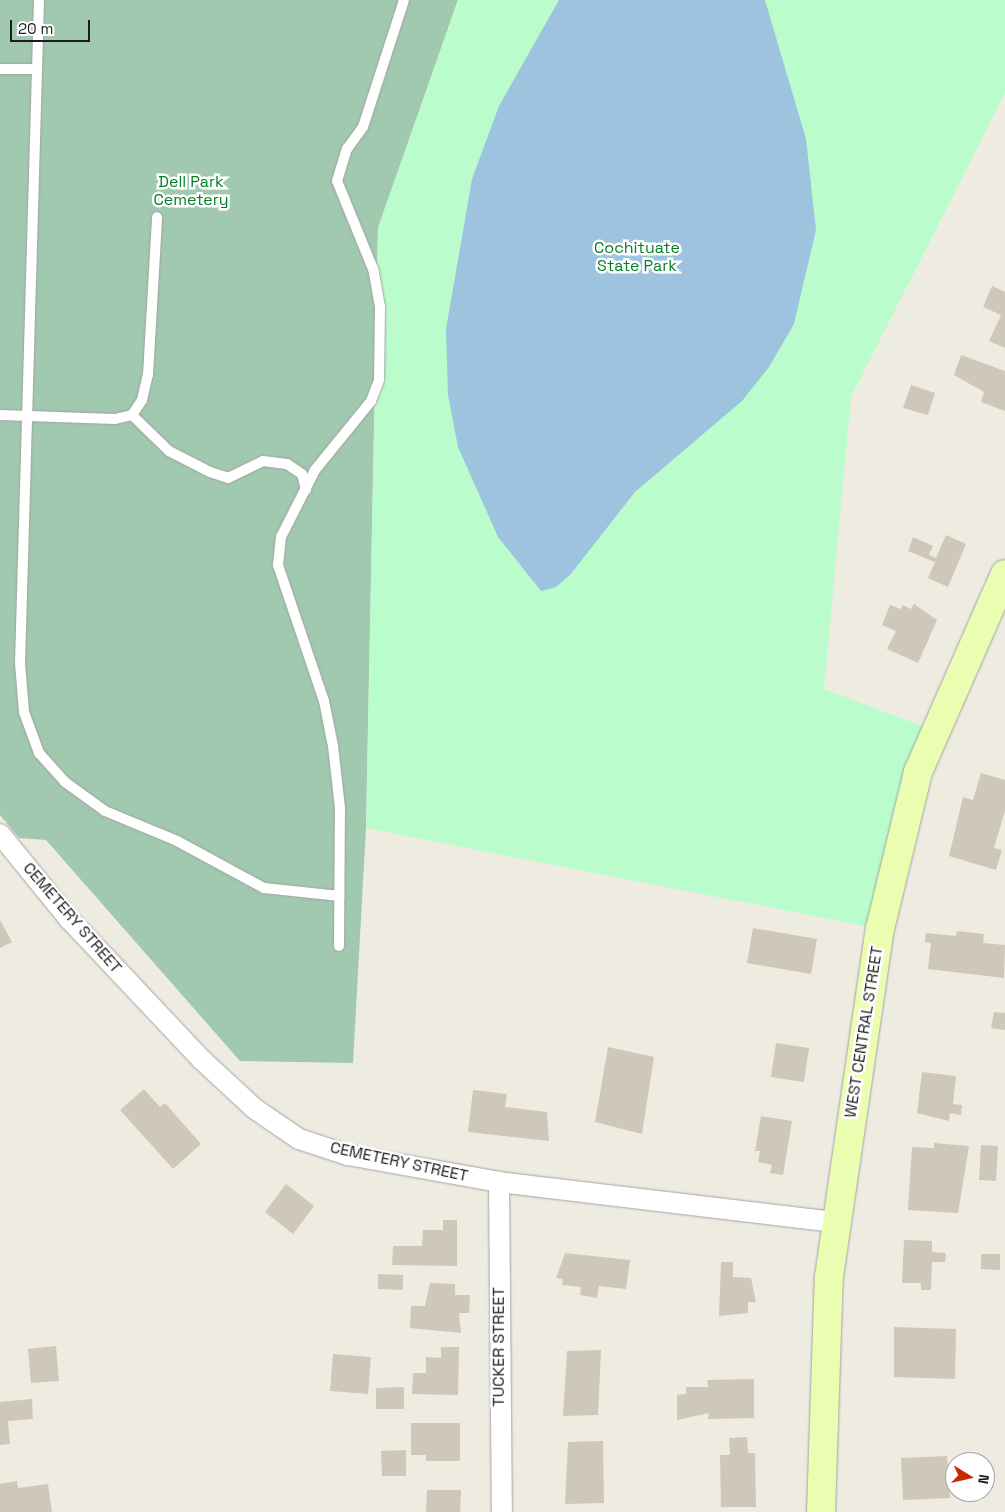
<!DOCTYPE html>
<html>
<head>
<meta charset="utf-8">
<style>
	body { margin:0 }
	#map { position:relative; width:1005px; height:1512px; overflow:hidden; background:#eeece1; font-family:"Space Grotesk",sans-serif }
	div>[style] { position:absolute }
	.cemetery>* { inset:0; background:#a1c9af }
	.park>* { inset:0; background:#bafccc }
	.water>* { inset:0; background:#9ec3df }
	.building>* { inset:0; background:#cec7ba }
	.roads { filter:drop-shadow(0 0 1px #a3a3a3) drop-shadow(0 0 1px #a3a3a3) }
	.service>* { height:10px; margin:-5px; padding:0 5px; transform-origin:5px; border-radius:5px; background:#fff }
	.minor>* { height:20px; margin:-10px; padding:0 10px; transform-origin:10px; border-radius:10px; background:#fff }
	.secondary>* { height:28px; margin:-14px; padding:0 14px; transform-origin:14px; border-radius:14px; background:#eafdb0 }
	span { translate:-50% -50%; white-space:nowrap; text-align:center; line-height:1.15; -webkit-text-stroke:5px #fff; paint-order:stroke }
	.park-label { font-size:16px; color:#057f27 }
	.street-label { font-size:16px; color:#1c1c1c }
	.north { position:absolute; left:945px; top:1452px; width:50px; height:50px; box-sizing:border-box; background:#fff; border:1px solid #a4a4a4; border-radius:50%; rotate:99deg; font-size:14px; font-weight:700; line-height:20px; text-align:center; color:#1c1c1c }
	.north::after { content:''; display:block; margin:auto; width:18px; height:22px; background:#c82800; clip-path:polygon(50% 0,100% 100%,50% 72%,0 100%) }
	.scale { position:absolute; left:10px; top:20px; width:80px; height:22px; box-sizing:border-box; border:2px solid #1c1c1c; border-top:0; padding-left:6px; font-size:15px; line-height:18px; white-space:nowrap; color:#1c1c1c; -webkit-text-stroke:4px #fff; paint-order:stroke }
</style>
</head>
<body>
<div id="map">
	<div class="cemetery">
		<i style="clip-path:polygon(0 0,458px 0,378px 228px,366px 828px,353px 1063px,240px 1061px,46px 840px,19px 838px,0 815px)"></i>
	</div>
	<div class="park">
		<i style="clip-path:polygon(458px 0,1005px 0,1005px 93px,851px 397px,824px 689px,933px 730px,880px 929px,366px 828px,378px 228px)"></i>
	</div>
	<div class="water">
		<i style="clip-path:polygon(559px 0,765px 0,806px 139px,816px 230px,794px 324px,769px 367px,742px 401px,635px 492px,570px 575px,556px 587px,541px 591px,498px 537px,458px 447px,448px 395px,446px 329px,472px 179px,499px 106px)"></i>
	</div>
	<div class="building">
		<i style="clip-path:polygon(992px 286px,1005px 292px,1005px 348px,989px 341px,1001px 315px,983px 307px)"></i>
		<i style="clip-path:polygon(961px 355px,1005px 371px,1005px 411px,981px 402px,984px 392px,954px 375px)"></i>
		<i style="clip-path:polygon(911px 385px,935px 393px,928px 415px,903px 408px)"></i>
		<i style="clip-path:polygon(946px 535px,966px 544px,948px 587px,928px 578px,935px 562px,908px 551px,913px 537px,933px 546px,929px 555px,936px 558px)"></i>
		<i style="clip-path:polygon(914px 604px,937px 620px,918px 663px,887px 649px,896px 631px,882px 625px,890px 605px,901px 609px,903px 605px,911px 609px)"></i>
		<i style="clip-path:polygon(981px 773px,1005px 780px,1005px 811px,994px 848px,1002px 850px,996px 870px,949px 856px,963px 797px,973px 800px)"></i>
		<i style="clip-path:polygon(0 920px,12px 942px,0 948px)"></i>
		<i style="clip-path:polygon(753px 928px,817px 939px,811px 974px,747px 963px)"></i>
		<i style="clip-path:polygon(957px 931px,984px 934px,983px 943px,1005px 945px,1004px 978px,928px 969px,931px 943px,925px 942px,926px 933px,956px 936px)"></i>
		<i style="clip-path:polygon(994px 1012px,1005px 1013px,1005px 1030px,991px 1028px)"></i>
		<i style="clip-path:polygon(776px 1043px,809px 1048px,804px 1082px,771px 1077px)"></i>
		<i style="clip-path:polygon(608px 1047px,654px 1057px,642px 1134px,595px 1122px)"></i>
		<i style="clip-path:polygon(922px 1072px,956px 1076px,953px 1104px,962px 1105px,961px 1115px,950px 1113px,949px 1121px,917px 1113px)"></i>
		<i style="clip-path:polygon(144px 1089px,160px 1107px,165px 1103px,201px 1144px,173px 1169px,120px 1110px)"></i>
		<i style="clip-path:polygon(473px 1090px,507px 1094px,505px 1107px,547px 1112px,549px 1141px,468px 1132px)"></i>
		<i style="clip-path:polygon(761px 1116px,792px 1121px,783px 1175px,770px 1173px,772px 1165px,758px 1162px,760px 1151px,755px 1151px)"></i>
		<i style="clip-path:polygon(934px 1143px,969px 1146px,958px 1213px,908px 1210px,912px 1147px,934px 1148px)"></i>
		<i style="clip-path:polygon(981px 1145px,998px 1146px,996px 1181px,979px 1180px)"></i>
		<i style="clip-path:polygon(286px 1184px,314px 1206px,293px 1234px,265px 1212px)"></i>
		<i style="clip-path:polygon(443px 1220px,457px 1220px,457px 1266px,392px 1265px,393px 1246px,422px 1246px,423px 1230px,443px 1230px)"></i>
		<i style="clip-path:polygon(904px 1240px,932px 1241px,932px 1252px,946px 1253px,945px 1262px,932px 1262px,931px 1290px,921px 1290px,921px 1283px,902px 1283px)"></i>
		<i style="clip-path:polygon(565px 1253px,630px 1260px,626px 1289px,599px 1286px,597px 1298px,580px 1295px,581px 1287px,562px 1285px,563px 1279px,556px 1278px)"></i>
		<i style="clip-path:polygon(981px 1254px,1000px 1254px,1000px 1270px,981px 1269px)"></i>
		<i style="clip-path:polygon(721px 1262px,733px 1262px,733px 1277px,751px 1278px,756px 1302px,748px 1302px,748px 1313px,719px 1316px)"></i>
		<i style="clip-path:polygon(378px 1274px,403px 1275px,403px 1290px,378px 1289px)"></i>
		<i style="clip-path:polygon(430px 1283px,455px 1284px,455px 1295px,470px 1295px,469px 1313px,459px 1313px,461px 1333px,410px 1328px,411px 1306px,425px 1306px)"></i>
		<i style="clip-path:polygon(894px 1327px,956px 1329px,955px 1379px,894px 1377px)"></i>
		<i style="clip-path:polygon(56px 1346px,59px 1381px,31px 1383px,28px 1349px)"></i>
		<i style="clip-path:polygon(441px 1347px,459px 1347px,458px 1395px,412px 1394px,413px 1373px,426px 1373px,426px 1357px,441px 1358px)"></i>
		<i style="clip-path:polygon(601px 1350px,598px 1415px,563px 1416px,567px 1351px)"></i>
		<i style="clip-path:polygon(333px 1354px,371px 1357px,368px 1394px,330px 1391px)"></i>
		<i style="clip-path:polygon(754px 1379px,754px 1418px,708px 1419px,709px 1413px,677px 1420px,677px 1395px,686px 1394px,686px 1387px,708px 1387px,707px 1380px)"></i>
		<i style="clip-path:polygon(404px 1387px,404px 1409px,376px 1409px,376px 1388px)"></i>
		<i style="clip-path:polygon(32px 1399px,33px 1419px,8px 1421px,10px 1444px,0 1445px,0 1402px)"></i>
		<i style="clip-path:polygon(411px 1423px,460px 1423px,460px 1461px,426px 1461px,426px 1455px,411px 1455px)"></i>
		<i style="clip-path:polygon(747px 1437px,748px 1453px,755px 1453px,756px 1507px,721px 1507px,720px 1455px,730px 1455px,729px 1438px)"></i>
		<i style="clip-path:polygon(603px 1441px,604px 1503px,565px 1504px,568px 1442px)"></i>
		<i style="clip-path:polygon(406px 1450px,406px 1476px,382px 1476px,381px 1451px)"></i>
		<i style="clip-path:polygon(947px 1456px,950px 1498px,903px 1500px,901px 1458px)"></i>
		<i style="clip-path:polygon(17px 1481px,18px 1488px,48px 1484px,52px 1512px,0 1512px,0 1484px)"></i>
		<i style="clip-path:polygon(427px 1490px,461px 1490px,460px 1512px,426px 1512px)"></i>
	</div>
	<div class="roads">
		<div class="service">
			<i style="left:39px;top:0;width:663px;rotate:91.64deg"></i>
			<i style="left:20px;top:663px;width:49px;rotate:85.3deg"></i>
			<i style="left:24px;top:712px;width:44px;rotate:69.9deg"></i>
			<i style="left:39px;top:753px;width:39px;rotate:48deg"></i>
			<i style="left:65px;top:782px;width:49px;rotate:35.9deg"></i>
			<i style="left:105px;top:811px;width:78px;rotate:22.6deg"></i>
			<i style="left:177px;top:841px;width:99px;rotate:28.4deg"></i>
			<i style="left:264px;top:888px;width:76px;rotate:6deg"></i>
			<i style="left:0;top:69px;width:36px"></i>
			<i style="left:0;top:415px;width:115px;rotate:2deg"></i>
			<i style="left:115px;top:419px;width:17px;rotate:-13deg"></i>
			<i style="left:132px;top:415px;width:18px;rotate:-56deg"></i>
			<i style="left:142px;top:400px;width:26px;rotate:-77deg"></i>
			<i style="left:148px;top:375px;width:158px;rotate:-86.7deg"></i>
			<i style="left:132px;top:415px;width:52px;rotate:44.2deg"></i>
			<i style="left:169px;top:451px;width:46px;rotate:27.1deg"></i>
			<i style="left:210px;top:472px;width:19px;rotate:18deg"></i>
			<i style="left:228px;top:478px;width:39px;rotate:-26deg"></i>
			<i style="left:263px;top:461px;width:24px;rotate:7deg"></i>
			<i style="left:287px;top:464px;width:18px;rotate:34deg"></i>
			<i style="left:302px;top:474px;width:16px;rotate:75deg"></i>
			<i style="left:339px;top:946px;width:138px;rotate:-89.6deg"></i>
			<i style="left:340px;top:808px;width:62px;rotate:-96.4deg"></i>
			<i style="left:333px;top:746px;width:46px;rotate:-101.3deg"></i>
			<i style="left:324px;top:701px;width:144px;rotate:-108.7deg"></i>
			<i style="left:278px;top:565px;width:28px;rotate:-84deg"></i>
			<i style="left:281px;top:537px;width:75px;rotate:-63.1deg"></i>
			<i style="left:315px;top:470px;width:89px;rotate:-50.9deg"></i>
			<i style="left:371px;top:401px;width:22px;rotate:-69deg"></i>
			<i style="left:379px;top:380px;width:73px;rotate:-89.2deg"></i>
			<i style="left:380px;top:307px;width:39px;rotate:-100deg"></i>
			<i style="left:373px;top:269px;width:95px;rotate:-112.2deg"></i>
			<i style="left:337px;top:181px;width:34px;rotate:-73deg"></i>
			<i style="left:347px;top:149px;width:27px;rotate:-54deg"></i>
			<i style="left:363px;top:127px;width:133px;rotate:-72.1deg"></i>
		</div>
		<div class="minor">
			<i style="left:0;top:834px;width:111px;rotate:50.9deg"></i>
			<i style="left:70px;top:920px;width:192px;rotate:46.7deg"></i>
			<i style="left:202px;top:1060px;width:72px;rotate:42.8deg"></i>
			<i style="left:255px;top:1109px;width:53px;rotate:34.3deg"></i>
			<i style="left:299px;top:1139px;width:52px;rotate:18.1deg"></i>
			<i style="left:348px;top:1155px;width:153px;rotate:10.1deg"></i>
			<i style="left:499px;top:1182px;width:338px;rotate:6.8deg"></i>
			<i style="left:499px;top:1182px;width:330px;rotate:89.5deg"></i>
		</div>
		<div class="secondary">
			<i style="left:821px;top:1512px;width:235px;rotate:-88.1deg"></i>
			<i style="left:829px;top:1277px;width:352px;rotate:-81.7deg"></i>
			<i style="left:880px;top:929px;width:162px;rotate:-76.4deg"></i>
			<i style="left:918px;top:772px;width:216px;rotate:-66.3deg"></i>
		</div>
	</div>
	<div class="park-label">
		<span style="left:191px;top:191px">Dell Park<br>Cemetery</span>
		<span style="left:637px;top:257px">Cochituate<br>State Park</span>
	</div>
	<div class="street-label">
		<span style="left:72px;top:918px;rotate:49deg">CEMETERY STREET</span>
		<span style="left:864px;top:1032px;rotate:-81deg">WEST CENTRAL STREET</span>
		<span style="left:399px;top:1162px;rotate:12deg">CEMETERY STREET</span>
		<span style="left:499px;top:1347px;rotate:-90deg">TUCKER STREET</span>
	</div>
	<div class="north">N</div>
	<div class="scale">20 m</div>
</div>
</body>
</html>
